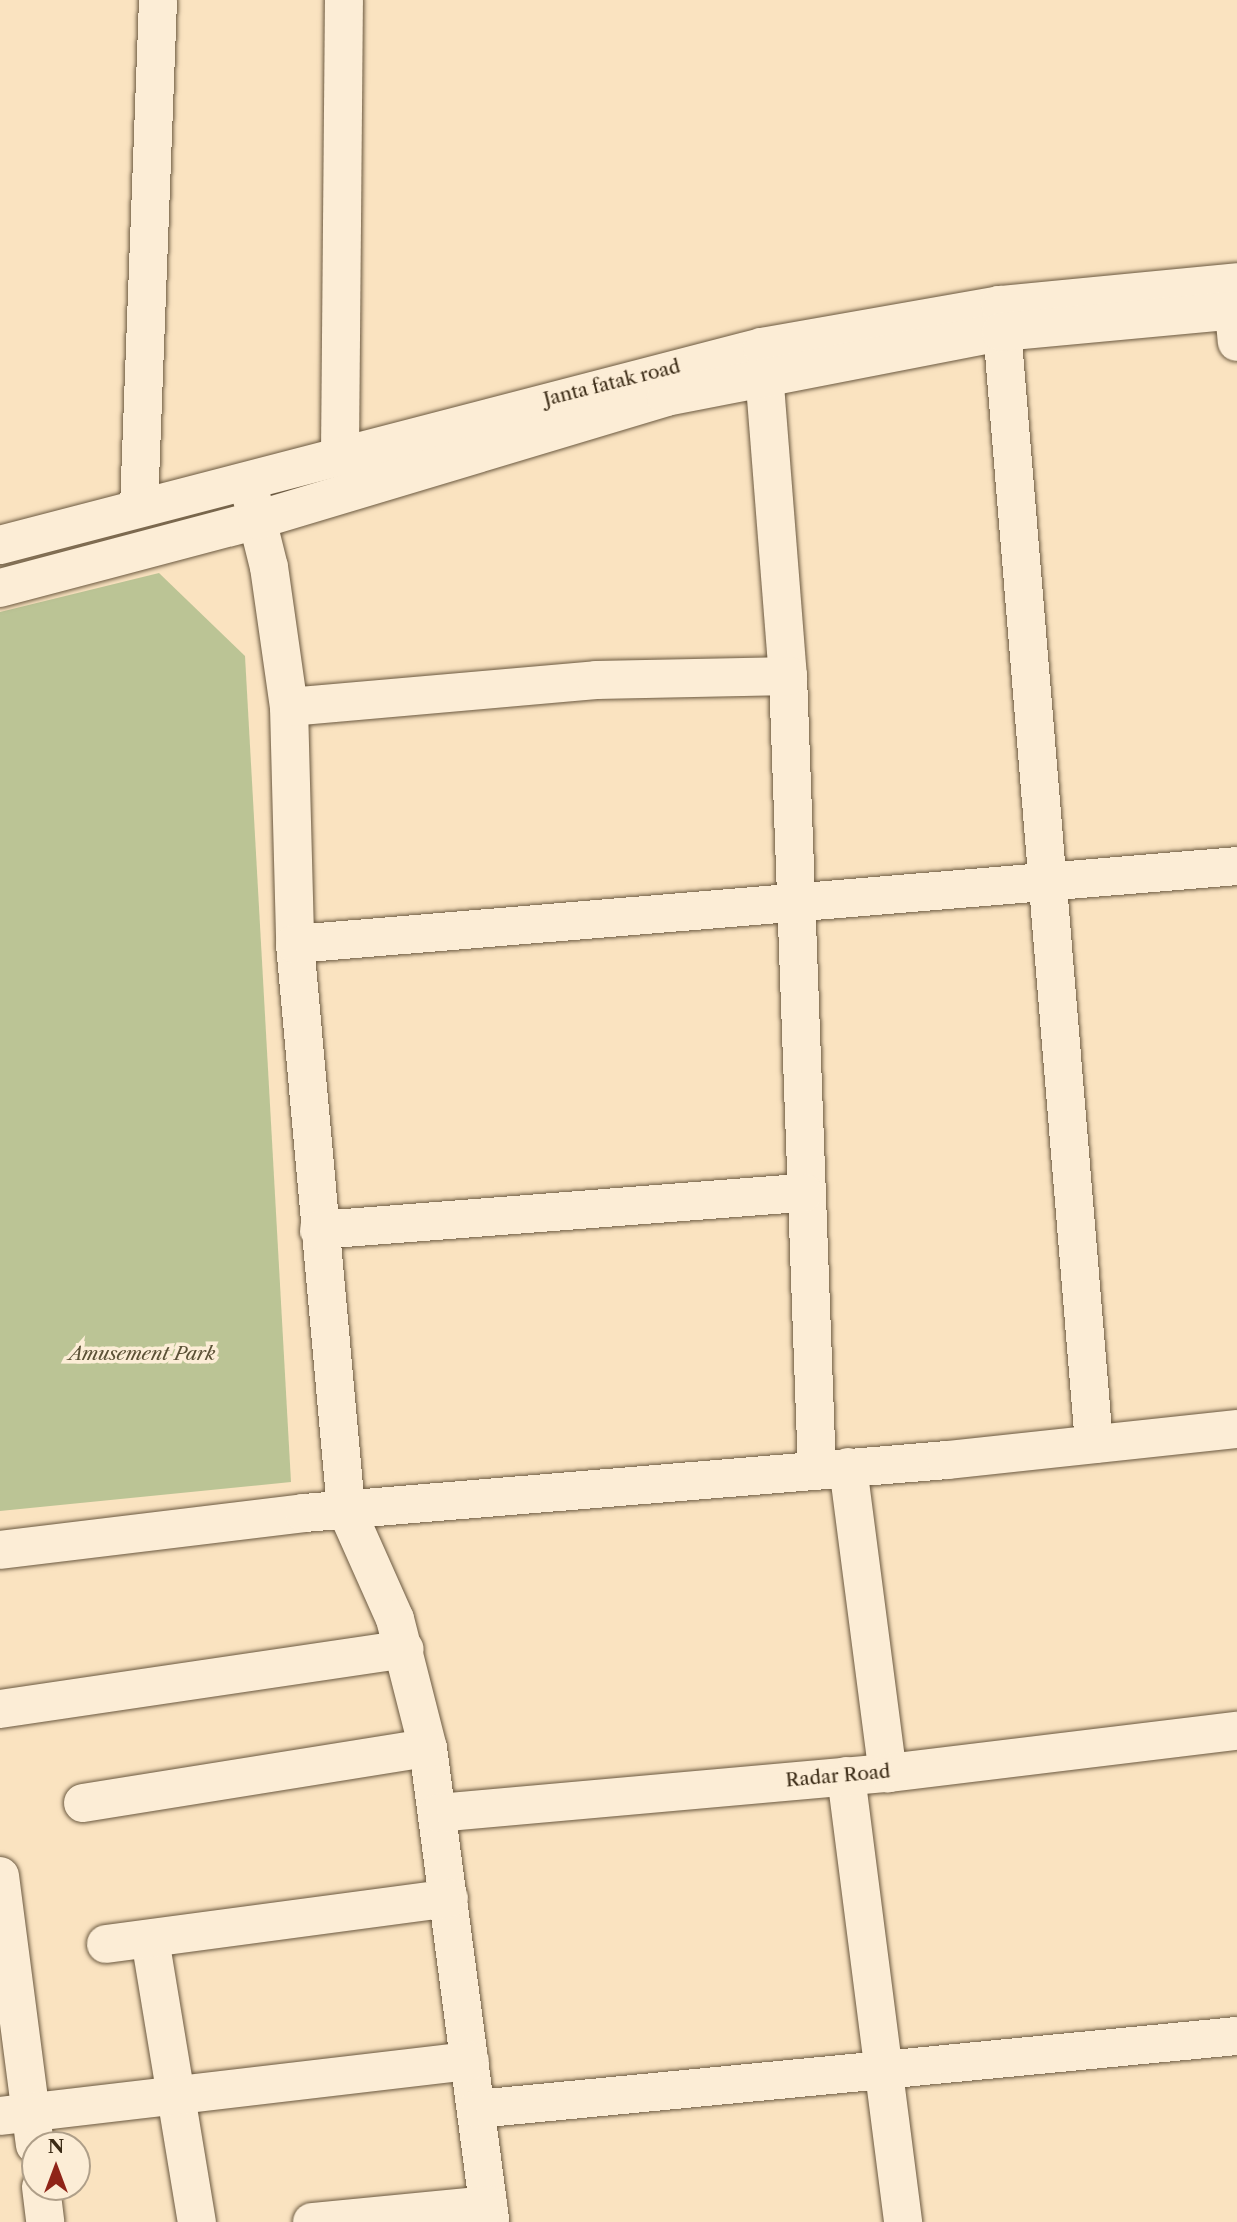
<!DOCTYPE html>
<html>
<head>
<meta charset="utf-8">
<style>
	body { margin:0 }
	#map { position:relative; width:1237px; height:2222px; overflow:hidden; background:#fae3c0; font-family:"Libre Caslon Text",serif }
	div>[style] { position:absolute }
	.green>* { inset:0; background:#bbc495 }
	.roads { filter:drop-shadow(0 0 2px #6b5940) drop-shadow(0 0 2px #6b5940) }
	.minor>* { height:38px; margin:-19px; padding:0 19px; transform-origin:19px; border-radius:19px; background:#fcedd6 }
	.tertiary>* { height:38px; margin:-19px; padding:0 19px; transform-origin:19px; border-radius:19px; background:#fcedd6 }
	span { translate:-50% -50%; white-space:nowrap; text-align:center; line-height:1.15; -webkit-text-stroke:7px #fcedd6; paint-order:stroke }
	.street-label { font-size:19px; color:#3b2b16 }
	.park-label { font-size:19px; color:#5b5136; font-style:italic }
	.north { position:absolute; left:21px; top:2131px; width:70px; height:70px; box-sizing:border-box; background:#fcedd6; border:2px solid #af9f89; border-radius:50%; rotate:0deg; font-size:19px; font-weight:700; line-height:28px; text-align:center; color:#3b2b16 }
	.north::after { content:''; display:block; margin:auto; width:24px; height:32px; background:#8f2418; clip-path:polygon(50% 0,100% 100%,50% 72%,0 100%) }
</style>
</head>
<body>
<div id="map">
	<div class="green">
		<i style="clip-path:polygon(159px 573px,245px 656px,291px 1482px,0 1511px,0 612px)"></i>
	</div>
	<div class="roads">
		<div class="minor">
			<i style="left:1000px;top:305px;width:1143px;rotate:85.28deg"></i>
			<i style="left:1234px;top:310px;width:32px;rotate:85deg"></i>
			<i style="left:762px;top:347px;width:330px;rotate:85.5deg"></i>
			<i style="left:788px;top:676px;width:794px;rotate:87.91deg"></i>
			<i style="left:340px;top:453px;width:453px;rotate:-89.5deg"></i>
			<i style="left:249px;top:487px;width:82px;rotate:76deg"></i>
			<i style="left:269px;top:567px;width:141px;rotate:81.9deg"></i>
			<i style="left:289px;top:707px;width:237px;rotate:88.5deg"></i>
			<i style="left:295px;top:944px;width:567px;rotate:84.84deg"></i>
			<i style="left:346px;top:1509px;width:120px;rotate:66deg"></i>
			<i style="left:395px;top:1619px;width:133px;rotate:75.7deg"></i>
			<i style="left:428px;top:1748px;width:478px;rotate:82.5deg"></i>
			<i style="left:139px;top:507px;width:507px;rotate:-87.85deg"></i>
			<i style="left:289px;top:707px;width:308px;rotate:-5deg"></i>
			<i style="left:596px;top:680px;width:192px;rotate:-1.2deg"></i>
			<i style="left:295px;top:944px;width:945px;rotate:-4.73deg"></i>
			<i style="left:319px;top:1230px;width:486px;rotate:-4.4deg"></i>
			<i style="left:848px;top:1467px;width:309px;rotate:82.6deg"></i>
			<i style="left:0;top:1550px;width:306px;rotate:-6.9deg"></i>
			<i style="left:304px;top:1513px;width:645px;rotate:-4.71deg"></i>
			<i style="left:947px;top:1460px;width:292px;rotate:-6.1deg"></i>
			<i style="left:0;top:1709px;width:409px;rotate:-8.4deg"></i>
			<i style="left:846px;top:1776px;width:450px;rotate:82.7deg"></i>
			<i style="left:83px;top:1803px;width:349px;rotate:-9.1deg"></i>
			<i style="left:438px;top:1813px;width:452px;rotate:-5.1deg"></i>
			<i style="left:888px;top:1773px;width:352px;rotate:-6.9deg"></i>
			<i style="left:0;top:1876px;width:271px;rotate:82.6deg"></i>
			<i style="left:150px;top:1939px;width:287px;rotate:80.6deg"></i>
			<i style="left:106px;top:1944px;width:346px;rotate:-7.6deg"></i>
			<i style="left:477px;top:2109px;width:763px;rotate:-5.49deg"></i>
			<i style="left:0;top:2116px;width:473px;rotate:-6.7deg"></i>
			<i style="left:41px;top:2187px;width:35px;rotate:83deg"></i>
			<i style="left:312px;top:2222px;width:177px;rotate:-5.5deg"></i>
		</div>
		<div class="tertiary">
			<i style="left:0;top:545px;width:787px;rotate:-14.57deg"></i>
			<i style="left:762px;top:347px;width:242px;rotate:-10deg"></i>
			<i style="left:1000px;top:305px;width:238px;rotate:-5.5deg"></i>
			<i style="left:0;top:588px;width:266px;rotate:-14.8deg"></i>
			<i style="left:257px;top:520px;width:427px;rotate:-16.7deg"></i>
			<i style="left:666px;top:397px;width:341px;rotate:-11deg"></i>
			<i style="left:1001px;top:332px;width:237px;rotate:-5.3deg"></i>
		</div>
	</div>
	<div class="street-label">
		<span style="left:612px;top:383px;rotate:-14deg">Janta fatak road</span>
		<span style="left:838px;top:1776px;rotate:-5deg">Radar Road</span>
	</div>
	<div class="park-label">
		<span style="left:142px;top:1354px">Amusement Park</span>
	</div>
	<div class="north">N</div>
</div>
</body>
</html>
